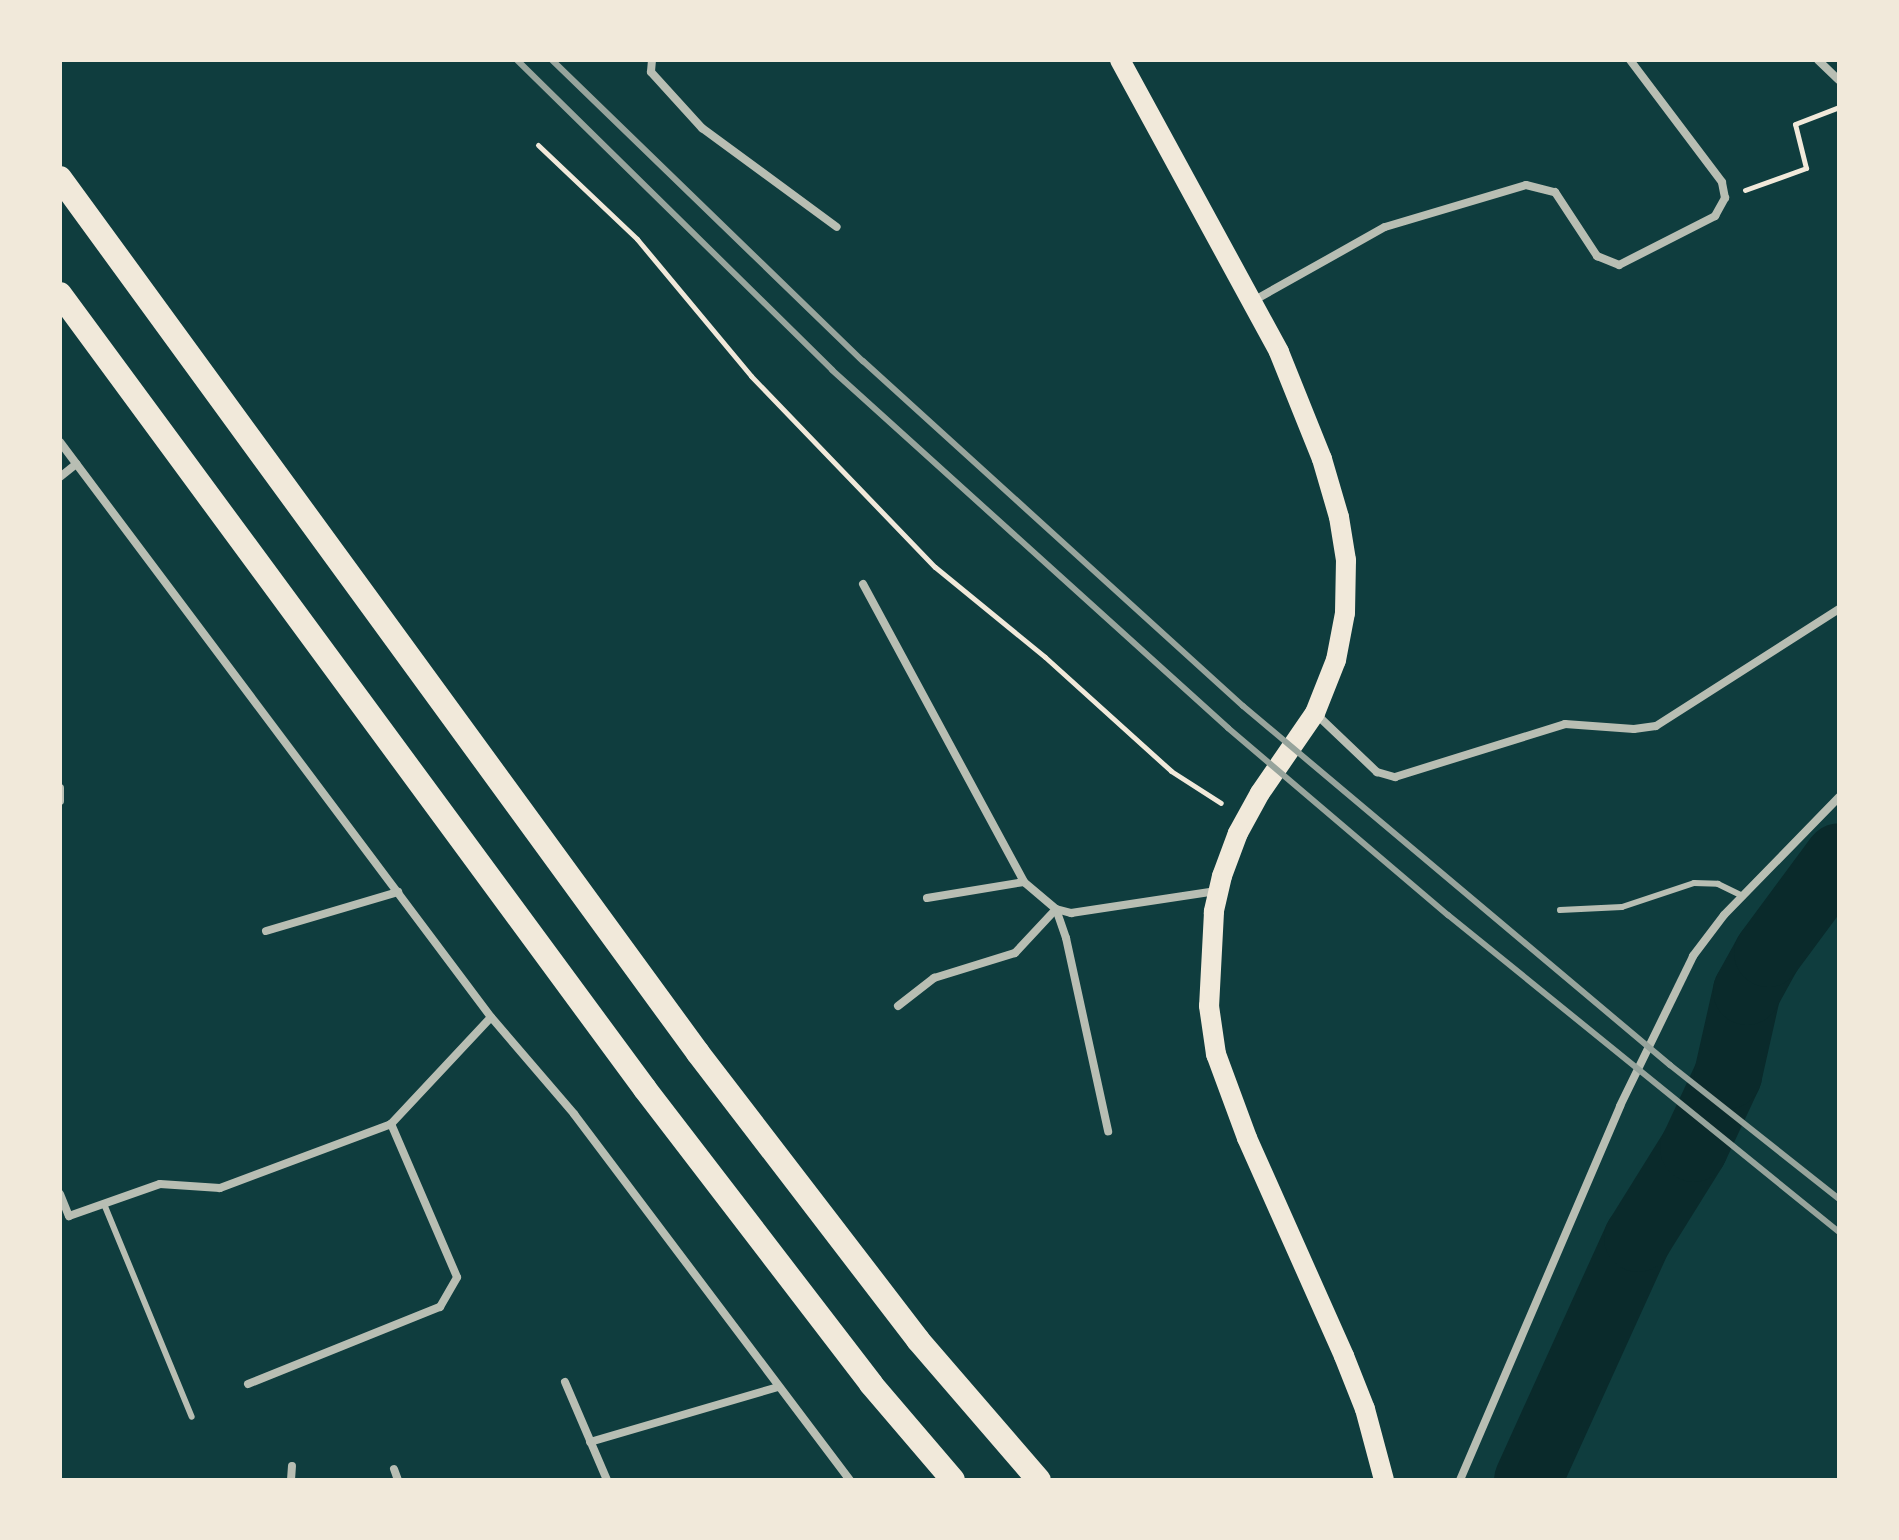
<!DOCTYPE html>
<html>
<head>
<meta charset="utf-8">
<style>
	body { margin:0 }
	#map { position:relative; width:1899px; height:1540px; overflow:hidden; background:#0f3d3e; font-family:Karla,sans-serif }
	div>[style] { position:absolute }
	.river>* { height:68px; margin:-34px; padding:0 34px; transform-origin:34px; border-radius:34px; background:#0a2a2b }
	.path>* { height:5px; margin:-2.5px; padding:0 2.5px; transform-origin:2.5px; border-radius:2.5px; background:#f1e9da }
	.service>* { height:6px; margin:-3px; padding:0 3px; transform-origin:3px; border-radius:3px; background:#b8beb3 }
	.minor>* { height:8px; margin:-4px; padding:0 4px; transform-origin:4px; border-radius:4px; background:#b8beb3 }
	.primary>* { height:20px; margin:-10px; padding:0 10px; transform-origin:10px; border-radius:10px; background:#f1e9da }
	.motorway>* { height:24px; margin:-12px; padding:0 12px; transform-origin:12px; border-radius:12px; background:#f1e9da }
	.rail>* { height:6px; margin:-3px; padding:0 3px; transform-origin:3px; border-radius:3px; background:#97a49c }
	span { translate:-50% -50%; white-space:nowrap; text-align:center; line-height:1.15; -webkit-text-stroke:6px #f1e9da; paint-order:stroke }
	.frame { position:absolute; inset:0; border:62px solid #f1e9da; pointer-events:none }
</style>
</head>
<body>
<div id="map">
	<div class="river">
		<i style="left:1528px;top:1480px;width:266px;rotate:-65.6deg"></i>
		<i style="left:1638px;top:1238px;width:106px;rotate:-58.1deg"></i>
		<i style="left:1694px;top:1148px;width:81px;rotate:-65deg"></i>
		<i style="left:1728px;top:1075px;width:86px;rotate:-77.3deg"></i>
		<i style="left:1747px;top:991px;width:43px;rotate:-61.1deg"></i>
		<i style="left:1768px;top:953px;width:119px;rotate:-53.5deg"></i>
	</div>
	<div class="path">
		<i style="left:538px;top:145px;width:137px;rotate:43.5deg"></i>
		<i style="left:637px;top:239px;width:178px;rotate:50.2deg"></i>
		<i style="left:751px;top:376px;width:265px;rotate:46.1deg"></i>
		<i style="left:935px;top:567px;width:142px;rotate:39.3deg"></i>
		<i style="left:1045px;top:657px;width:170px;rotate:42.1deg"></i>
		<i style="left:1171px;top:771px;width:59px;rotate:32.6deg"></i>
		<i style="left:1745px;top:190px;width:65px;rotate:-19.8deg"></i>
		<i style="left:1806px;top:168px;width:45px;rotate:-104deg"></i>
		<i style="left:1795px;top:124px;width:47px;rotate:-21.1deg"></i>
	</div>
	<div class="service">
		<i style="left:1560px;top:910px;width:62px;rotate:-2.8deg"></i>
		<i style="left:1622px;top:907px;width:76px;rotate:-18.4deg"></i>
		<i style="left:1694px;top:883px;width:24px;rotate:2deg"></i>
		<i style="left:1718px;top:884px;width:28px;rotate:26deg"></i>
		<i style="left:104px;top:1204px;width:230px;rotate:67.6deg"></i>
	</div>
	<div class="minor">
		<i style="left:652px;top:60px;width:12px;rotate:95deg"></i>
		<i style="left:651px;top:72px;width:76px;rotate:47.7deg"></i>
		<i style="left:702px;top:128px;width:167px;rotate:36.3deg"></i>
		<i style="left:1818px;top:60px;width:29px;rotate:44deg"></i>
		<i style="left:1253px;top:301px;width:151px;rotate:-29.3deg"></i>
		<i style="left:1385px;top:227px;width:147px;rotate:-16.6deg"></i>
		<i style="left:1526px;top:185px;width:30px;rotate:14deg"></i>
		<i style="left:1555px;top:192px;width:77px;rotate:56.7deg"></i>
		<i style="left:1597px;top:256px;width:24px;rotate:22deg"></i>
		<i style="left:1619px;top:265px;width:108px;rotate:-27deg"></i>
		<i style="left:1715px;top:216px;width:21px;rotate:-61deg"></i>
		<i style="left:1725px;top:198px;width:16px;rotate:-101deg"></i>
		<i style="left:1722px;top:182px;width:153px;rotate:-127deg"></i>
		<i style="left:60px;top:442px;width:719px;rotate:53.15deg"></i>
		<i style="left:491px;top:1017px;width:128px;rotate:49.4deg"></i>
		<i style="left:574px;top:1114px;width:458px;rotate:53deg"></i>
		<i style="left:60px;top:477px;width:21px;rotate:-39deg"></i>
		<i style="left:863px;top:584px;width:339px;rotate:61.6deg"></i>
		<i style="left:1024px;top:882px;width:42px;rotate:40.2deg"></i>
		<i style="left:1056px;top:909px;width:16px;rotate:15deg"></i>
		<i style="left:1071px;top:913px;width:147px;rotate:-8.6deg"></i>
		<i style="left:1315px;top:713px;width:86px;rotate:43.6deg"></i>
		<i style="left:1377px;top:772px;width:19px;rotate:16deg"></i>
		<i style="left:1395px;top:777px;width:178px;rotate:-17.3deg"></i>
		<i style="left:1565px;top:724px;width:69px;rotate:4.1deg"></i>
		<i style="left:1634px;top:729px;width:22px;rotate:-8deg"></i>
		<i style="left:1656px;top:726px;width:217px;rotate:-32.6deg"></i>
		<i style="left:60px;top:788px;width:13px;rotate:90deg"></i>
		<i style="left:927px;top:898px;width:98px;rotate:-9.4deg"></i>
		<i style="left:266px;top:931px;width:138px;rotate:-16.5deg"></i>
		<i style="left:898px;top:1006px;width:46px;rotate:-37.9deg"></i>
		<i style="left:934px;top:978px;width:85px;rotate:-17.2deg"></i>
		<i style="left:1015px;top:953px;width:60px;rotate:-47deg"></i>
		<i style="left:1056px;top:909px;width:31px;rotate:71deg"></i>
		<i style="left:1066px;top:938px;width:198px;rotate:77.7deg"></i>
		<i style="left:60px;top:1194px;width:24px;rotate:68deg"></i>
		<i style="left:69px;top:1216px;width:96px;rotate:-19.4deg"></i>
		<i style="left:160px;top:1184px;width:60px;rotate:3.8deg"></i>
		<i style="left:220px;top:1188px;width:183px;rotate:-20.5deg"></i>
		<i style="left:391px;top:1124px;width:146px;rotate:-46.9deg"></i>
		<i style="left:565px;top:1382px;width:107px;rotate:66.8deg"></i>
		<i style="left:248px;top:1384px;width:207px;rotate:-21.9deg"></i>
		<i style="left:440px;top:1307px;width:34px;rotate:-60deg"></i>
		<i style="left:457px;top:1277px;width:167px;rotate:-113.3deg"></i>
		<i style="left:590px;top:1442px;width:196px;rotate:-16.3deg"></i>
		<i style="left:394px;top:1469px;width:12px;rotate:70deg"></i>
		<i style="left:291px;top:1480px;width:14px;rotate:-86deg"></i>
		<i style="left:1460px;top:1480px;width:407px;rotate:-66.8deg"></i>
		<i style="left:1620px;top:1106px;width:167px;rotate:-64deg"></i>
		<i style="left:1693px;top:956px;width:51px;rotate:-52.9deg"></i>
		<i style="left:1724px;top:915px;width:165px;rotate:-45.7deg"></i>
	</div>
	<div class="primary">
		<i style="left:1120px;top:60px;width:332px;rotate:61.4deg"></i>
		<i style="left:1279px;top:352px;width:115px;rotate:68.1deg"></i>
		<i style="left:1322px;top:459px;width:60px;rotate:73.7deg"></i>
		<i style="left:1339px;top:517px;width:44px;rotate:80.8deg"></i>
		<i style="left:1346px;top:560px;width:53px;rotate:91.1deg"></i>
		<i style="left:1345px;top:613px;width:48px;rotate:100.8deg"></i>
		<i style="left:1336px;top:660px;width:57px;rotate:111.6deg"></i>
		<i style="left:1315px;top:713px;width:97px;rotate:124.5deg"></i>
		<i style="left:1260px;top:793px;width:46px;rotate:118.8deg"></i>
		<i style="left:1238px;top:833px;width:46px;rotate:110.4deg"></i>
		<i style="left:1222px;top:876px;width:37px;rotate:103deg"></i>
		<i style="left:1214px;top:912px;width:94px;rotate:93deg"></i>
		<i style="left:1209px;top:1006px;width:49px;rotate:81.7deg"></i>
		<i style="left:1216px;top:1054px;width:90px;rotate:69.7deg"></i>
		<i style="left:1247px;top:1138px;width:239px;rotate:66deg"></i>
		<i style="left:1344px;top:1356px;width:57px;rotate:68.4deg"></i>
		<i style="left:1365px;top:1409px;width:73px;rotate:75deg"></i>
	</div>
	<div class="motorway">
		<i style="left:60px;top:178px;width:1083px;rotate:53.9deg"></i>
		<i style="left:698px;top:1053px;width:362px;rotate:52.5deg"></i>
		<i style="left:918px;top:1340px;width:185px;rotate:49.2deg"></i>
		<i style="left:60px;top:294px;width:987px;rotate:53.65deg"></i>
		<i style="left:645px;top:1089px;width:372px;rotate:52.5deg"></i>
		<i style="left:871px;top:1384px;width:126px;rotate:49.5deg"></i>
	</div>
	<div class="rail">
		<i style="left:517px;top:60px;width:442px;rotate:44.5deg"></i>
		<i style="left:832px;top:370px;width:534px;rotate:42.11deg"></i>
		<i style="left:1228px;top:728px;width:289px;rotate:40.4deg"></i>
		<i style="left:1448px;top:915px;width:503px;rotate:39.03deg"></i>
		<i style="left:552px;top:60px;width:433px;rotate:44.1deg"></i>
		<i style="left:863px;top:361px;width:513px;rotate:42.24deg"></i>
		<i style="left:1243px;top:706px;width:558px;rotate:40.06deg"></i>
		<i style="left:1670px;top:1065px;width:216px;rotate:38.4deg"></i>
	</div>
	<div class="frame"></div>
</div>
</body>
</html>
